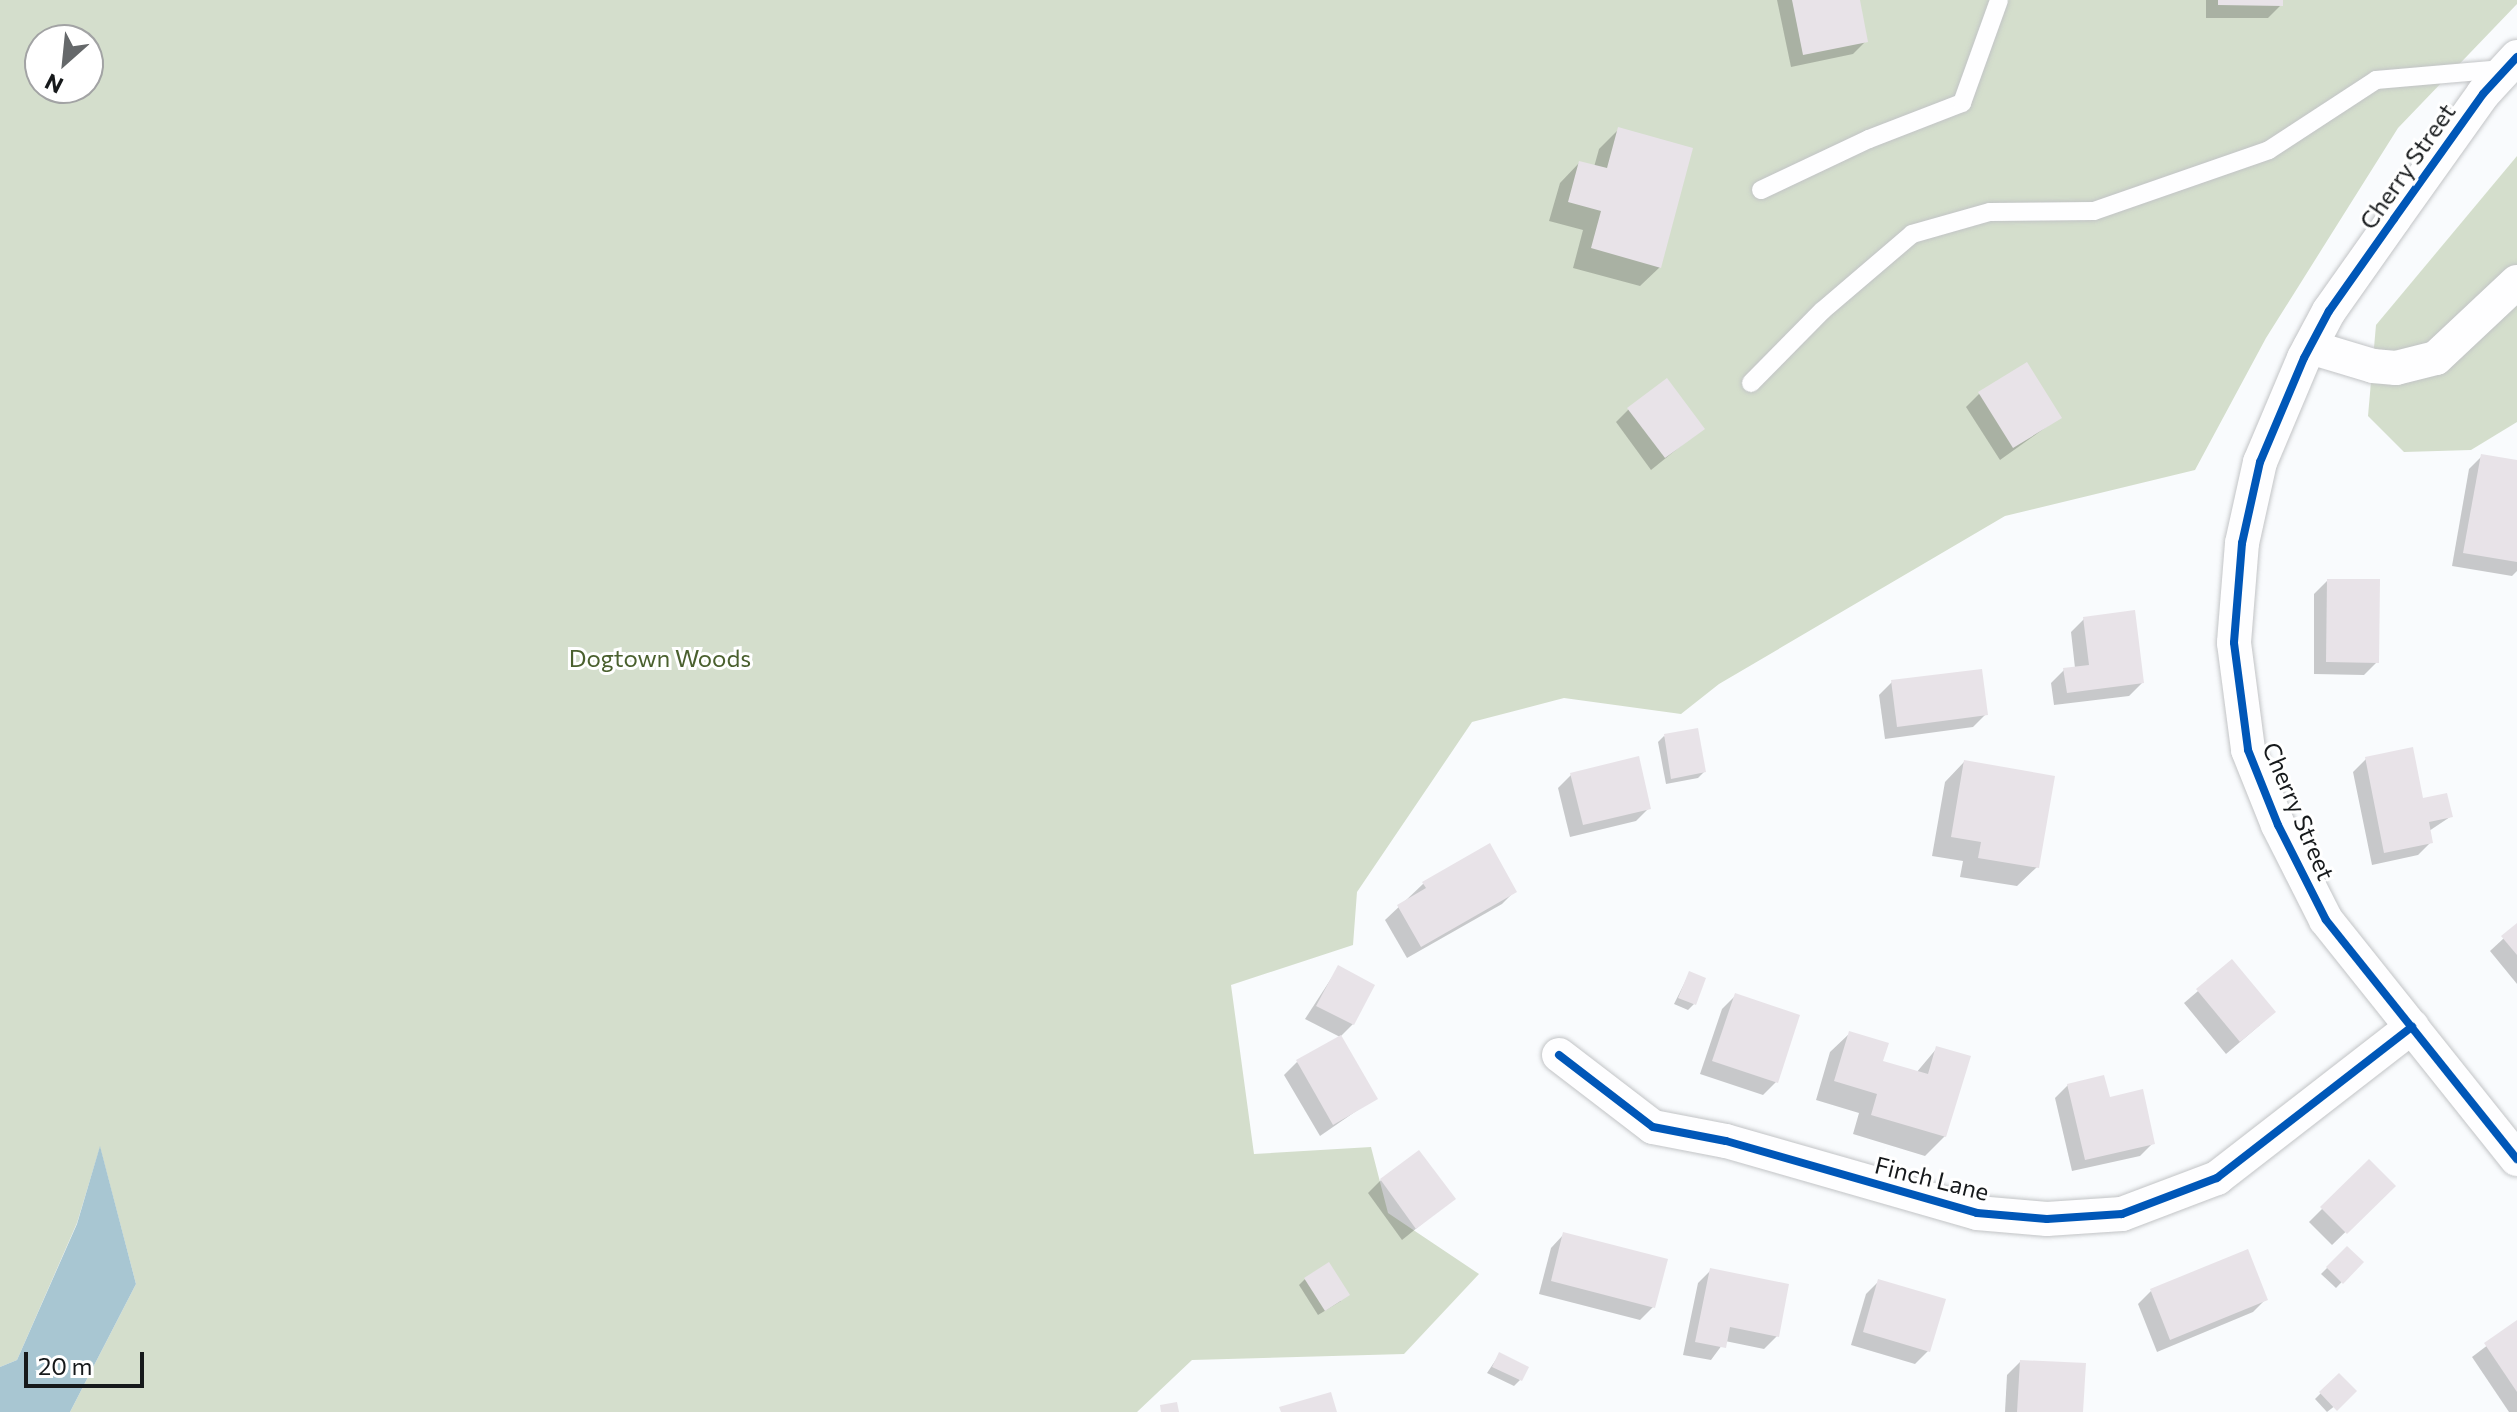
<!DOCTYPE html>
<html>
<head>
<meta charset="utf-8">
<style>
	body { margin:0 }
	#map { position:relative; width:2517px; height:1412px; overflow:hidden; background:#f9fbfd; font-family:Commissioner,sans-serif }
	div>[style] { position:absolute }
	.forest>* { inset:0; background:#d4decc }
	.water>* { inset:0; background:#a8c6d2 }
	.shadow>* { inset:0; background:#0003 }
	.building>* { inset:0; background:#e8e3e8 }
	.roads { filter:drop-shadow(0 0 2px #c2c4c6) drop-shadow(0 0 2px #c2c4c6) }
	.service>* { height:18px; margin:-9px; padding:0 9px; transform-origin:9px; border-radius:9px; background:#fefeff }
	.minor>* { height:34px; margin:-17px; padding:0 17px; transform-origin:17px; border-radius:17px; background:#fefeff }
	.cycleway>* { height:8px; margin:-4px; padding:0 4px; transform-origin:4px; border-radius:4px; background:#0057b8 }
	span { translate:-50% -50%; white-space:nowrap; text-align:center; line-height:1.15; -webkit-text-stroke:6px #fff; paint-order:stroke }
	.street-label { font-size:24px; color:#16191b }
	.park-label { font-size:24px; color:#4a602e }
	.north { position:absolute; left:24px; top:24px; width:80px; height:80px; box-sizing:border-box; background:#fff; border:2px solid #a2a3a4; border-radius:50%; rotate:207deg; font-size:22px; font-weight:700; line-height:32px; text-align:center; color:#16191b }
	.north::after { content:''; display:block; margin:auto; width:28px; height:36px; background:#65686a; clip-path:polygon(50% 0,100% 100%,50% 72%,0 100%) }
	.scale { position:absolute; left:24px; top:1352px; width:120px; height:36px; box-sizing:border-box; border:4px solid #16191b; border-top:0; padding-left:10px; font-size:24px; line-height:28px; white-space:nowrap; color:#16191b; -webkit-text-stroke:6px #fff; paint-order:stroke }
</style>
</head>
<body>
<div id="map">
	<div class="forest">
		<i style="clip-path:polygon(evenodd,0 0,2517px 0,2517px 4px,2398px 128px,2266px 338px,2195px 470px,2005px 516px,1719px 684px,1681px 714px,1564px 698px,1472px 722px,1357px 892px,1353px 945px,1231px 985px,1254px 1154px,1371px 1147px,1388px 1213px,1479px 1274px,1404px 1354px,1192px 1360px,1137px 1412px,70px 1412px,136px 1284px,100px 1147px,77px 1223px,17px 1360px,0 1367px,0 0,40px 40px,88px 40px,88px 88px,40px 88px,40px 40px)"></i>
		<i style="clip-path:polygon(2517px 156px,2517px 422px,2471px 450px,2404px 452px,2368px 416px,2376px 325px)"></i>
	</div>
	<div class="water">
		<i style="clip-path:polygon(100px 1146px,136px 1284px,70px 1412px,0 1412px,0 1367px,17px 1360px,77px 1224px)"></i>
	</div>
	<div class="shadow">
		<i style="clip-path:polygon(1777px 0,1858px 0,1866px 41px,1853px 54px,1791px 67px)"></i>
		<i style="clip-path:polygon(2206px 0,2281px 0,2281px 5px,2268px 18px,2206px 18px)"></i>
		<i style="clip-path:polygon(1618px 130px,1660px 267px,1640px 286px,1573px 268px,1583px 230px,1549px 221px,1560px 183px,1579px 163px,1594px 167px,1599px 149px)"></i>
		<i style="clip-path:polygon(1979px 394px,2059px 418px,2000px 460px,1966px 407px)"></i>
		<i style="clip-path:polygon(1629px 409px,1702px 429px,1651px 470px,1616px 422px)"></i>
		<i style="clip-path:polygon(2482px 456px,2517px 462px,2517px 571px,2512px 576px,2452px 566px,2469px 469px)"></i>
		<i style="clip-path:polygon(2327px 581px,2377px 662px,2364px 675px,2314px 674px,2314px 594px)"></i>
		<i style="clip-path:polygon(2084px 619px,2142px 683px,2129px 696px,2054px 705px,2051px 683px,2064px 670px,2075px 668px,2071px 632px)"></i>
		<i style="clip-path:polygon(1892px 682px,1986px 714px,1973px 727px,1885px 739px,1879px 695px)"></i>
		<i style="clip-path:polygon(1664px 736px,1704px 772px,1698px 778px,1666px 784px,1658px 742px)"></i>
		<i style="clip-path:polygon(2366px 759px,2450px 817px,2429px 831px,2431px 842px,2418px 855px,2372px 865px,2353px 772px)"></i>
		<i style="clip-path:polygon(1964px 762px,2037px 867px,2017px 886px,1960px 877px,1963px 861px,1932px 856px,1945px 782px)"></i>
		<i style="clip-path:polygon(1571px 775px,1649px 808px,1636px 821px,1570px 837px,1558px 788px)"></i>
		<i style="clip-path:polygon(1423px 884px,1515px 891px,1502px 904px,1407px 958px,1385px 920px)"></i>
		<i style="clip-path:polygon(2517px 926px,2517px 984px,2490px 951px)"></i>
		<i style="clip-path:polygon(2232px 962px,2260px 1025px,2226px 1054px,2184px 1003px)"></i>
		<i style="clip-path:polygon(1338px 968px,1353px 1024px,1340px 1037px,1305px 1019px)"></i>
		<i style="clip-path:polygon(1689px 974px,1694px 1004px,1688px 1010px,1674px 1004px)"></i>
		<i style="clip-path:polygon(1735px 996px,1776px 1082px,1763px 1095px,1700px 1074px,1722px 1009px)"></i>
		<i style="clip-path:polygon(1850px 1033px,1881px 1063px,1916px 1073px,1937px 1048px,1945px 1136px,1925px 1156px,1853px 1134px,1859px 1113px,1816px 1100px,1830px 1052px)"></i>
		<i style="clip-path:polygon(1297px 1062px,1375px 1098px,1320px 1136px,1284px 1075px)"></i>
		<i style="clip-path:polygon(2068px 1085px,2108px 1099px,2153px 1143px,2140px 1156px,2072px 1171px,2055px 1098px)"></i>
		<i style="clip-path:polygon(2369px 1162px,2393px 1186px,2332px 1245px,2309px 1222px)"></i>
		<i style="clip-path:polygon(1381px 1180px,1453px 1199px,1402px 1240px,1368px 1193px)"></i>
		<i style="clip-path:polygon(1564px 1234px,1653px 1307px,1640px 1320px,1539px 1294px,1551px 1248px)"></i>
		<i style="clip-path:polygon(2347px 1248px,2361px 1262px,2336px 1288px,2321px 1274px)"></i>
		<i style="clip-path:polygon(1711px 1270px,1777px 1336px,1764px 1349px,1725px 1341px,1711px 1360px,1683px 1355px,1698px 1283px)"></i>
		<i style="clip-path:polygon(1305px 1279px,1341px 1301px,1318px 1315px,1299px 1285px)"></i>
		<i style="clip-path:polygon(1879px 1281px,1928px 1351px,1915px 1364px,1851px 1345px,1866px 1294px)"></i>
		<i style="clip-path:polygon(2151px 1291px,2266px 1299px,2253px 1312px,2157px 1352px,2138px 1304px)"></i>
		<i style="clip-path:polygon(2517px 1323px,2517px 1412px,2509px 1412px,2472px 1357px)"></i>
		<i style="clip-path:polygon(1499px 1355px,1520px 1380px,1514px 1386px,1487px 1373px)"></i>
		<i style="clip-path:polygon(2020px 1362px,2081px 1412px,2005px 1412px,2007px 1375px)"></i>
		<i style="clip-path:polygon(2339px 1375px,2354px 1391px,2327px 1412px,2315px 1399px)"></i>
	</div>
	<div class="building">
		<i style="clip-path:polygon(1792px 0,1860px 0,1868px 42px,1803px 55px)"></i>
		<i style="clip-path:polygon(2218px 0,2283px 0,2283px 6px,2218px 5px)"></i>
		<i style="clip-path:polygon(1618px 127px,1693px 148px,1661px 268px,1591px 248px,1601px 211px,1568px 202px,1579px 161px,1607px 168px)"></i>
		<i style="clip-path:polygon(2027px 362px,2062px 418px,2013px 448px,1978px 392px)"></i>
		<i style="clip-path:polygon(1667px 378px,1705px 429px,1665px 458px,1627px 408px)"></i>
		<i style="clip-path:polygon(2481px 454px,2517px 460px,2517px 562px,2463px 553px)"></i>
		<i style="clip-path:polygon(2327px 579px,2380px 579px,2379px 663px,2326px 662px)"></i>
		<i style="clip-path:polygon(2135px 610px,2144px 683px,2067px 693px,2063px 668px,2089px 665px,2083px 617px)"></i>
		<i style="clip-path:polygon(1982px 669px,1988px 715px,1897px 727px,1891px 680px)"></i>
		<i style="clip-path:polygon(1698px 728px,1706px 772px,1671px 779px,1664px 734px)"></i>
		<i style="clip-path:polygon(2413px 747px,2423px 798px,2447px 793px,2453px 817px,2429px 822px,2433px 843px,2384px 853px,2365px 757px)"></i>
		<i style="clip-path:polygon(1639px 756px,1651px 809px,1583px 825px,1570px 773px)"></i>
		<i style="clip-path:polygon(1964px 760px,2055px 776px,2039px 868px,1978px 858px,1981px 842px,1951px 837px)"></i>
		<i style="clip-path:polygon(1490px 843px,1517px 892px,1421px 947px,1397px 905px,1426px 888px,1422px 882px)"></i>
		<i style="clip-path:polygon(2517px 923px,2517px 955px,2501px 936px)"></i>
		<i style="clip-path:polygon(2232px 959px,2276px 1012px,2240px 1042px,2196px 989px)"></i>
		<i style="clip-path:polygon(1338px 965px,1375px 985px,1354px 1025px,1316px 1006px)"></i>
		<i style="clip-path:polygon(1689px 971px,1706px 978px,1696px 1005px,1678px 998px)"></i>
		<i style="clip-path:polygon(1735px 993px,1800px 1015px,1778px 1083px,1712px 1061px)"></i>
		<i style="clip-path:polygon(1849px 1031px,1889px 1043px,1883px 1061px,1928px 1074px,1936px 1046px,1971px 1056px,1946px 1137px,1871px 1115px,1877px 1094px,1834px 1081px)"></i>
		<i style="clip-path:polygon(1341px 1035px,1378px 1099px,1333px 1125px,1296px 1060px)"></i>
		<i style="clip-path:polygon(2104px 1075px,2110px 1097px,2143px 1089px,2155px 1144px,2085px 1160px,2067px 1084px)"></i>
		<i style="clip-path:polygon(1419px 1150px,1456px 1199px,1416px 1229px,1380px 1179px)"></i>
		<i style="clip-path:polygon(2369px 1159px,2396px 1186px,2347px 1234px,2320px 1207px)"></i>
		<i style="clip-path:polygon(1563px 1232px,1668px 1259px,1655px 1308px,1551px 1281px)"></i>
		<i style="clip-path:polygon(2347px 1246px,2364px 1262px,2343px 1284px,2326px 1267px)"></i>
		<i style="clip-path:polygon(2248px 1249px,2268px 1300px,2170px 1340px,2150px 1289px)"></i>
		<i style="clip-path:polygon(1329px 1262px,1350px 1295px,1325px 1311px,1304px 1278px)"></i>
		<i style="clip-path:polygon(1710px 1268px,1789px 1284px,1779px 1337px,1730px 1327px,1726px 1348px,1695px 1342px)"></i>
		<i style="clip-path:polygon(1878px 1279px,1946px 1299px,1930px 1352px,1863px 1332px)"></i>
		<i style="clip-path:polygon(2517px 1320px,2517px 1392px,2484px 1343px)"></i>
		<i style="clip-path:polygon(1499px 1352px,1529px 1367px,1522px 1381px,1492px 1367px)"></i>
		<i style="clip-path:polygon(2020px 1360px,2086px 1363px,2083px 1412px,2017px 1412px)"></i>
		<i style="clip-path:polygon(2339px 1373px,2357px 1391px,2337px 1411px,2319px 1392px)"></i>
		<i style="clip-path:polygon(1331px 1392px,1337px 1412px,1281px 1412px,1279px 1407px)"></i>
		<i style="clip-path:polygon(1177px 1402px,1179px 1412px,1161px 1412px,1160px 1405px)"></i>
	</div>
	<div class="roads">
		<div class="service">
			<i style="left:1761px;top:190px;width:119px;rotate:-25.3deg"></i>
			<i style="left:1869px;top:139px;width:100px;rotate:-21.2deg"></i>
			<i style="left:1962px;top:103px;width:109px;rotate:-70.2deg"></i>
			<i style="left:1751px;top:383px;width:101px;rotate:-45.4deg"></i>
			<i style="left:1822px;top:311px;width:118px;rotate:-40.5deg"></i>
			<i style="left:1912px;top:234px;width:81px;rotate:-15.8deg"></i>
			<i style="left:1990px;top:212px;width:104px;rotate:-0.6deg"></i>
			<i style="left:2094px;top:211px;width:185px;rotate:-19.2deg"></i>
			<i style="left:2269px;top:150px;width:128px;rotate:-33.2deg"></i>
			<i style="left:2376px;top:80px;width:127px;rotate:-5deg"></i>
		</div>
		<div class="minor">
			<i style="left:2517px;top:57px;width:50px;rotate:132.6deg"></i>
			<i style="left:2483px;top:94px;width:153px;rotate:125.5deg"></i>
			<i style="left:2394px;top:219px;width:113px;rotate:125.2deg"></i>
			<i style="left:2329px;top:311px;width:53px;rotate:118deg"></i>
			<i style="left:2304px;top:358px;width:113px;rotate:112.9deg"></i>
			<i style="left:2260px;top:462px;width:83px;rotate:102.5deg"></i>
			<i style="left:2242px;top:543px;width:100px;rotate:94.6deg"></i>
			<i style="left:2234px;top:643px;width:108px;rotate:82.5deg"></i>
			<i style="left:2248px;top:750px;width:81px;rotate:68.2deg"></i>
			<i style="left:2278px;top:825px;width:106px;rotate:63.2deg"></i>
			<i style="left:2326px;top:920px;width:306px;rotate:51.4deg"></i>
			<i style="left:2310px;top:347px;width:66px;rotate:16.8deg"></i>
			<i style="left:2373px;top:366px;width:23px;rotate:5deg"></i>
			<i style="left:2396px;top:368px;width:41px;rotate:-14deg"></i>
			<i style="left:2436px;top:358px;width:111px;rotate:-43.2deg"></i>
			<i style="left:1559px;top:1055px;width:118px;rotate:37.5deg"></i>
			<i style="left:1653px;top:1127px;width:74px;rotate:10.9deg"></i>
			<i style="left:1726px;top:1141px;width:261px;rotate:16deg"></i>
			<i style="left:1977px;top:1213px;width:70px;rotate:4.9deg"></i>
			<i style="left:2047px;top:1219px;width:75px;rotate:-3.8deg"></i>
			<i style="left:2122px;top:1214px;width:102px;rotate:-20.8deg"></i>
			<i style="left:2217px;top:1178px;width:247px;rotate:-37.8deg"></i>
		</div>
	</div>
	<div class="cycleway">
		<i style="left:2517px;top:57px;width:50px;rotate:132.6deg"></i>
		<i style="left:2483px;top:94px;width:153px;rotate:125.5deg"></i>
		<i style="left:2394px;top:219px;width:113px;rotate:125.2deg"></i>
		<i style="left:2329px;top:311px;width:53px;rotate:118deg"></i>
		<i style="left:2304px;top:358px;width:113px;rotate:112.9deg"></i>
		<i style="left:2260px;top:462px;width:83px;rotate:102.5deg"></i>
		<i style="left:2242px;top:543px;width:100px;rotate:94.6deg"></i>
		<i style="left:2234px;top:643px;width:108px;rotate:82.5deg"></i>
		<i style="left:2248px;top:750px;width:81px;rotate:68.2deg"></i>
		<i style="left:2278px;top:825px;width:106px;rotate:63.2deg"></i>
		<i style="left:2326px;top:920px;width:306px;rotate:51.4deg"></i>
		<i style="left:1559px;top:1055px;width:118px;rotate:37.5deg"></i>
		<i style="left:1653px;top:1127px;width:74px;rotate:10.9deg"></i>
		<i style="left:1726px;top:1141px;width:261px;rotate:16deg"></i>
		<i style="left:1977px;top:1213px;width:70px;rotate:4.9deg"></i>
		<i style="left:2047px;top:1219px;width:75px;rotate:-3.8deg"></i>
		<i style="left:2122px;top:1214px;width:102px;rotate:-20.8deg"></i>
		<i style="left:2217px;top:1178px;width:247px;rotate:-37.8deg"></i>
	</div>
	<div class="street-label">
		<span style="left:2407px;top:166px;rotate:-55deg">Cherry Street</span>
		<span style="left:2299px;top:811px;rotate:67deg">Cherry Street</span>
		<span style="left:1932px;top:1178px;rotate:14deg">Finch Lane</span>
	</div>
	<div class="park-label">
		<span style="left:660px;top:658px">Dogtown Woods</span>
	</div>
	<div class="north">N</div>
	<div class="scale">20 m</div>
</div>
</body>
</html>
